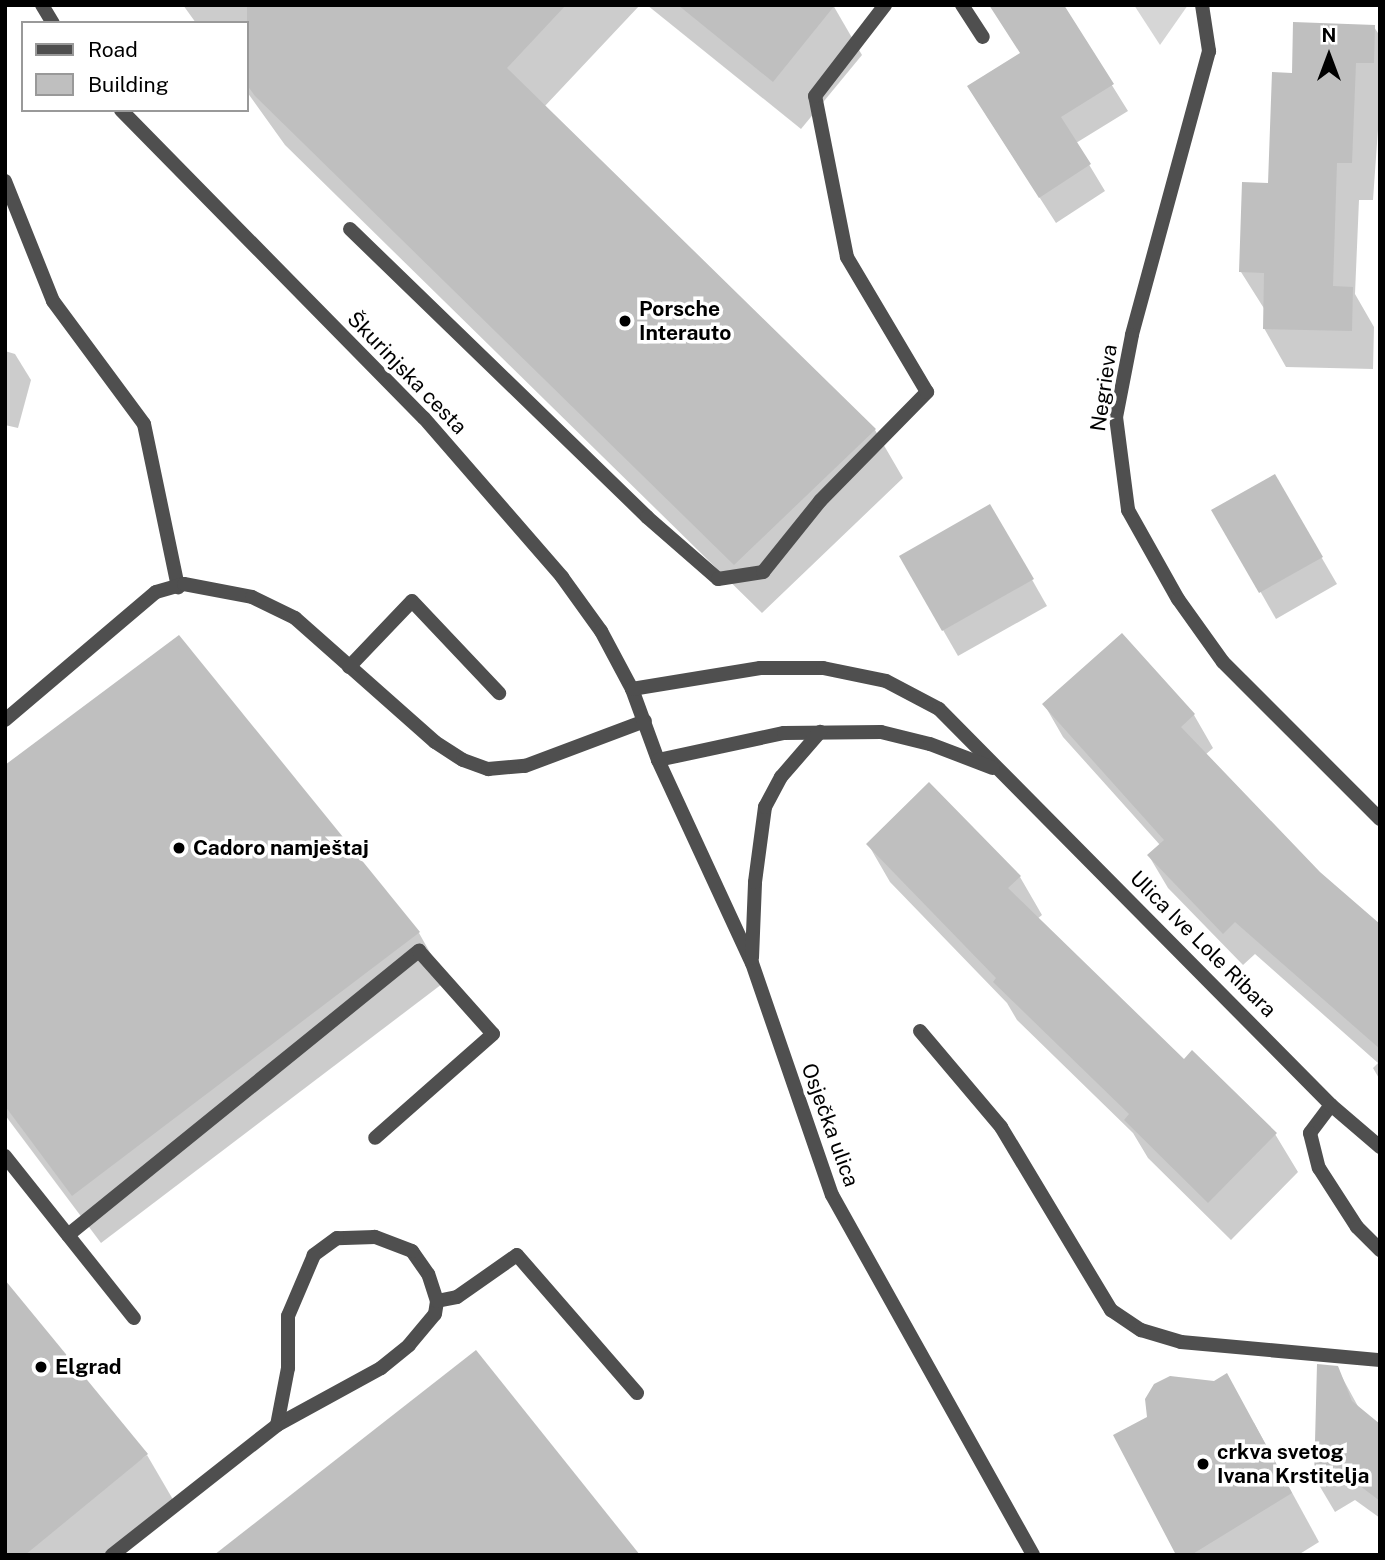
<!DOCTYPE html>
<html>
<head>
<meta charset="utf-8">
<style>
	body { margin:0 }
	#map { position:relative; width:1385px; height:1560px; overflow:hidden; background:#fff; font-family:"Public Sans",sans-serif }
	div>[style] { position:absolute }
	.green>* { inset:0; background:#d6d6d6 }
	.shadow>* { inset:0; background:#0003 }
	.building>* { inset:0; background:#bfbfbf }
	.service>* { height:14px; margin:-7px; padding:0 7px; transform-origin:7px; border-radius:7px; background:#4f4f4f }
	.minor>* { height:14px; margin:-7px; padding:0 7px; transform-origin:7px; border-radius:7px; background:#4f4f4f }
	.tertiary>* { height:14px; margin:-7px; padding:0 7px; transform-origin:7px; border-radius:7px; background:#4f4f4f }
	.dots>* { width:19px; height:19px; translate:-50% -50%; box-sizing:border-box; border:4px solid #fff; border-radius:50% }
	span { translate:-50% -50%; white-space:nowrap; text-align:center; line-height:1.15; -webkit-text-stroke:7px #fff; paint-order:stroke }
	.poi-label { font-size:21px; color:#000; font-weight:700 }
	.left { translate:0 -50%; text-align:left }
	.street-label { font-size:21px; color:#000 }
	.frame { position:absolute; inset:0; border:7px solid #000; pointer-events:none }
	.legend { position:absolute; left:21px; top:21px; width:228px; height:91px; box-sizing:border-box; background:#fff; border:2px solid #999; margin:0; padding:9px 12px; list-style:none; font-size:21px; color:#000 }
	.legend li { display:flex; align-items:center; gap:14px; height:35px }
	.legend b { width:35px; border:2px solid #999 }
	.north { position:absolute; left:1294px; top:21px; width:70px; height:70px; -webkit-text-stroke:5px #fff; paint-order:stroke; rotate:0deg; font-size:19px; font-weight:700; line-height:28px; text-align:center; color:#000 }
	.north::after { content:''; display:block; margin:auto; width:24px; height:32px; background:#000; clip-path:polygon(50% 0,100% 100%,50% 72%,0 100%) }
</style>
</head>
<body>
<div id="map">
	<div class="green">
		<i style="clip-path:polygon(1134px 5px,1188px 5px,1160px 45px)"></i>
	</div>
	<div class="shadow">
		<i style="clip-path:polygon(183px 5px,640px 5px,544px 107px,875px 430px,903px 478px,762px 613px,285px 145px,247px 92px,247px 23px,196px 23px)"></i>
		<i style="clip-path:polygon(647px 5px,833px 5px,862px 55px,801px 129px)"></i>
		<i style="clip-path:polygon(1062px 5px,1128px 111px,1076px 143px,1105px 191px,1056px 223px,985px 113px,1021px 54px)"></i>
		<i style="clip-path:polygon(1374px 27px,1380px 36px,1380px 101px,1373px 200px,1359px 200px,1355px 294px,1374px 327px,1373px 369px,1286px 367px,1264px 328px,1265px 310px,1241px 272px,1270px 185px,1293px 75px)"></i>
		<i style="clip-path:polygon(5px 351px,15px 354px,31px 380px,18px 428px,5px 425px)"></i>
		<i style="clip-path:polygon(1274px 476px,1337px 584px,1276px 619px,1214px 510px)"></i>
		<i style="clip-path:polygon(990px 506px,1047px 606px,958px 656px,901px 557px)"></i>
		<i style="clip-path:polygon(1044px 704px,1194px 715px,1213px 748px,1205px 755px,1319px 873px,1380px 927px,1380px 1080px,1373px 1068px,1378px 1063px,1255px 954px,1243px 965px,1168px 888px,1149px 856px,1160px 845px,1063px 737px)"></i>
		<i style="clip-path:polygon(5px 767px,419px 933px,446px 981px,101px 1243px,5px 1115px)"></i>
		<i style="clip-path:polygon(868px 844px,1020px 877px,1042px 915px,1037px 919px,1184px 1061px,1275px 1134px,1298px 1172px,1231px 1240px,1148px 1158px,1133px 1133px,1017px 1020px,1007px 1003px,890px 882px)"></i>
		<i style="clip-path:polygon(1319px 1366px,1337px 1368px,1360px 1410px,1380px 1426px,1380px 1518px,1355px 1500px,1335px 1512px,1316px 1480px)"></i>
		<i style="clip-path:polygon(1254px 1423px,1319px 1542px,1298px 1555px,1178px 1555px)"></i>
		<i style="clip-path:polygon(147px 1455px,175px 1503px,112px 1555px,5px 1555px)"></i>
	</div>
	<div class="building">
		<i style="clip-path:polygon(247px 5px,566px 5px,507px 68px,876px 429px,734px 565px,255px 96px,247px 85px)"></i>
		<i style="clip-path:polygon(678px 5px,835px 5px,773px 82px)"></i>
		<i style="clip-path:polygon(989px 5px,1064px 5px,1114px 84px,1061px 117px,1091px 164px,1039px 198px,967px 86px,1020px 53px)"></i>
		<i style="clip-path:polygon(1293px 22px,1375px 25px,1374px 63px,1356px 63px,1352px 163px,1337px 163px,1333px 286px,1353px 287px,1352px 331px,1263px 329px,1264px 273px,1239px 272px,1242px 182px,1268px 183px,1272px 72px,1292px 73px)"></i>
		<i style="clip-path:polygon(1275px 474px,1323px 557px,1259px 593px,1211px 510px)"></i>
		<i style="clip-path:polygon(990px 504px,1034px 579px,942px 631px,899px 556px)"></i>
		<i style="clip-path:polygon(1122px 633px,1195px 714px,1181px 727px,1320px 872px,1380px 924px,1380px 1049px,1235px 922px,1223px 934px,1147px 855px,1164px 840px,1042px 704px)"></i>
		<i style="clip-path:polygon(179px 635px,420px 932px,72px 1196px,5px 1106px,5px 765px)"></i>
		<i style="clip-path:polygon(929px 782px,1021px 876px,1008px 888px,1184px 1059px,1192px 1050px,1277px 1133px,1208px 1203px,1124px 1120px,1129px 1114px,993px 982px,996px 978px,866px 844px)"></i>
		<i style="clip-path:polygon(5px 1280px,148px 1454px,25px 1555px,5px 1555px)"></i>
		<i style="clip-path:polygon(476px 1350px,640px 1555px,214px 1555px)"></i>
		<i style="clip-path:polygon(1317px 1364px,1338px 1366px,1352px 1401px,1380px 1424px,1380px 1501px,1335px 1467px,1314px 1480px)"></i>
		<i style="clip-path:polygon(1227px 1373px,1292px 1493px,1191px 1555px,1176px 1555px,1113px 1435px,1147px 1417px,1145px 1399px,1154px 1384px,1170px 1376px,1214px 1381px)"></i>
	</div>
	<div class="service">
		<i style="left:962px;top:5px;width:38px;rotate:57deg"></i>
		<i style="left:5px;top:181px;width:129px;rotate:68.2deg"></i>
		<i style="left:53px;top:301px;width:153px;rotate:53.5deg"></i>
		<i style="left:144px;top:424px;width:167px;rotate:78.2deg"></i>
		<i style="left:350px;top:229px;width:414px;rotate:44.1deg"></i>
		<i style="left:647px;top:517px;width:94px;rotate:41.1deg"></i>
		<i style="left:718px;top:579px;width:46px;rotate:-8.8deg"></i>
		<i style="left:763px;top:572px;width:91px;rotate:-51.2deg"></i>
		<i style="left:820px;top:501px;width:153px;rotate:-45.5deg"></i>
		<i style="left:927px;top:392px;width:157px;rotate:-120.7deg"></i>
		<i style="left:847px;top:257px;width:164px;rotate:-101.2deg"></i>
		<i style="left:815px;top:96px;width:115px;rotate:-52.4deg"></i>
		<i style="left:349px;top:667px;width:91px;rotate:-46.3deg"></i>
		<i style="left:412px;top:601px;width:127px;rotate:46.6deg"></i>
		<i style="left:5px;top:720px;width:198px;rotate:-40.3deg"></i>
		<i style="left:156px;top:592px;width:29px;rotate:-16deg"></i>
		<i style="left:184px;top:584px;width:69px;rotate:10.8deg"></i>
		<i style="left:252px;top:597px;width:48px;rotate:26deg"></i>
		<i style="left:295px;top:618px;width:187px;rotate:41.5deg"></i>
		<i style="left:435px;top:742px;width:33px;rotate:33deg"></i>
		<i style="left:463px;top:760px;width:27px;rotate:20deg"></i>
		<i style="left:488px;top:769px;width:37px;rotate:-5deg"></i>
		<i style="left:525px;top:766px;width:128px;rotate:-20.6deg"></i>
		<i style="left:920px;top:1031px;width:126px;rotate:49.8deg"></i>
		<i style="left:1001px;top:1127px;width:214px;rotate:59deg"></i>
		<i style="left:1111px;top:1310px;width:36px;rotate:34deg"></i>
		<i style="left:1141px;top:1330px;width:42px;rotate:16.7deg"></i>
		<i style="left:1181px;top:1342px;width:200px;rotate:5.2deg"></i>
		<i style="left:5px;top:1156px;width:207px;rotate:51.5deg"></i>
		<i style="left:68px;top:1235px;width:452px;rotate:-39deg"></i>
		<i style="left:419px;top:951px;width:111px;rotate:48.3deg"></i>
		<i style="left:493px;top:1034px;width:157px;rotate:138.6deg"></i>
		<i style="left:437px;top:1301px;width:20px;rotate:-11deg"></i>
		<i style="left:457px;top:1297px;width:73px;rotate:-35deg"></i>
		<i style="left:517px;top:1255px;width:183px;rotate:49deg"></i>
		<i style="left:112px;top:1555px;width:210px;rotate:-38.2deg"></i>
		<i style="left:277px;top:1425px;width:119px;rotate:-28.7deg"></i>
		<i style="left:381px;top:1368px;width:36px;rotate:-39deg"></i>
		<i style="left:409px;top:1345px;width:40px;rotate:-50deg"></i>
		<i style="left:435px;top:1314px;width:13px;rotate:-81deg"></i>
		<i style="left:437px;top:1301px;width:28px;rotate:-108deg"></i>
		<i style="left:428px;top:1274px;width:28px;rotate:-125deg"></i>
		<i style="left:412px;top:1251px;width:40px;rotate:-159deg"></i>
		<i style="left:375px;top:1237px;width:38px;rotate:178deg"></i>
		<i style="left:337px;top:1238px;width:29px;rotate:144deg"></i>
		<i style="left:314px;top:1255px;width:66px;rotate:113.1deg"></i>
		<i style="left:288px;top:1316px;width:52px;rotate:90deg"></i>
		<i style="left:288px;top:1368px;width:58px;rotate:100.9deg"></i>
	</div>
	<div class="minor">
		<i style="left:1202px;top:5px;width:47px;rotate:81.3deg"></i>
		<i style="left:1209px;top:51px;width:294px;rotate:105.2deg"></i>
		<i style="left:1132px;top:335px;width:84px;rotate:101deg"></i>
		<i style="left:1116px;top:417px;width:94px;rotate:82.6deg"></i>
		<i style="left:1128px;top:510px;width:102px;rotate:60.7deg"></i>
		<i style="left:1178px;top:599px;width:77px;rotate:54.5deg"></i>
		<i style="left:1223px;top:662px;width:222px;rotate:45deg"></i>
		<i style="left:1331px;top:1105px;width:35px;rotate:127deg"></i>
		<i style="left:1310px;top:1133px;width:36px;rotate:76deg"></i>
		<i style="left:1319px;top:1168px;width:70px;rotate:57.2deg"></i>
		<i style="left:1357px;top:1227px;width:33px;rotate:45deg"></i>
	</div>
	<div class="tertiary">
		<i style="left:42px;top:5px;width:21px;rotate:59deg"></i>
		<i style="left:121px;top:110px;width:432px;rotate:45.5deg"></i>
		<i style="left:424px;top:418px;width:211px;rotate:49deg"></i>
		<i style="left:562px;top:577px;width:67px;rotate:54.2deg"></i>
		<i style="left:601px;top:631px;width:66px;rotate:61.9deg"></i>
		<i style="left:632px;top:689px;width:76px;rotate:69.9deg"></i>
		<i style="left:658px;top:760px;width:224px;rotate:65.2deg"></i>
		<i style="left:752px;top:963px;width:245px;rotate:71deg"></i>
		<i style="left:832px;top:1195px;width:412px;rotate:60.8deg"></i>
		<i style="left:632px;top:689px;width:130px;rotate:-9.3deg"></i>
		<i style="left:760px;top:668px;width:63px"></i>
		<i style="left:823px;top:668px;width:64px;rotate:11.7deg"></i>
		<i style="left:886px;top:681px;width:60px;rotate:27.8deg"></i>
		<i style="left:939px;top:709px;width:557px;rotate:45.29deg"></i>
		<i style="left:1331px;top:1105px;width:65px;rotate:40.6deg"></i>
		<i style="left:658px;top:760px;width:129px;rotate:-12.1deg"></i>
		<i style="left:784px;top:733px;width:97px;rotate:-0.6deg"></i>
		<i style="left:881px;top:732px;width:50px;rotate:13.8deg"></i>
		<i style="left:930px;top:744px;width:67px;rotate:20.9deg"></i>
		<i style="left:752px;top:958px;width:76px;rotate:-87.7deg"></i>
		<i style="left:755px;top:882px;width:76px;rotate:-82.4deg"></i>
		<i style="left:765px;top:807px;width:34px;rotate:-62deg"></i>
		<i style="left:781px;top:777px;width:60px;rotate:-49.1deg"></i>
	</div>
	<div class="dots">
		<i style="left:625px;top:321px;background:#000"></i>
		<i style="left:179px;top:848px;background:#000"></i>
		<i style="left:41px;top:1367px;background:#000"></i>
		<i style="left:1203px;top:1464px;background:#000"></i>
	</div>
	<div class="poi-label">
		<span class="left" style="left:639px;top:321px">Porsche<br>Interauto</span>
		<span class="left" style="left:193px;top:848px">Cadoro namještaj</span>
		<span class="left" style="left:55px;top:1367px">Elgrad</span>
		<span class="left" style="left:1217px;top:1464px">crkva svetog<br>Ivana Krstitelja</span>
	</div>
	<div class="street-label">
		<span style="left:407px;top:373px;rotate:46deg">Škurinjska cesta</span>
		<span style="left:1104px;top:388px;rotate:-82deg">Negrieva</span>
		<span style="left:1203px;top:944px;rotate:45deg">Ulica Ive Lole Ribara</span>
		<span style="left:830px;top:1125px;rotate:70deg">Osječka ulica</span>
	</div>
	<div class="frame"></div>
	<ul class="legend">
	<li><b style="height:9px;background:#4f4f4f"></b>Road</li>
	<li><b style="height:19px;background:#bfbfbf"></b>Building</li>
	</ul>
	<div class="north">N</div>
</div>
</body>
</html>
